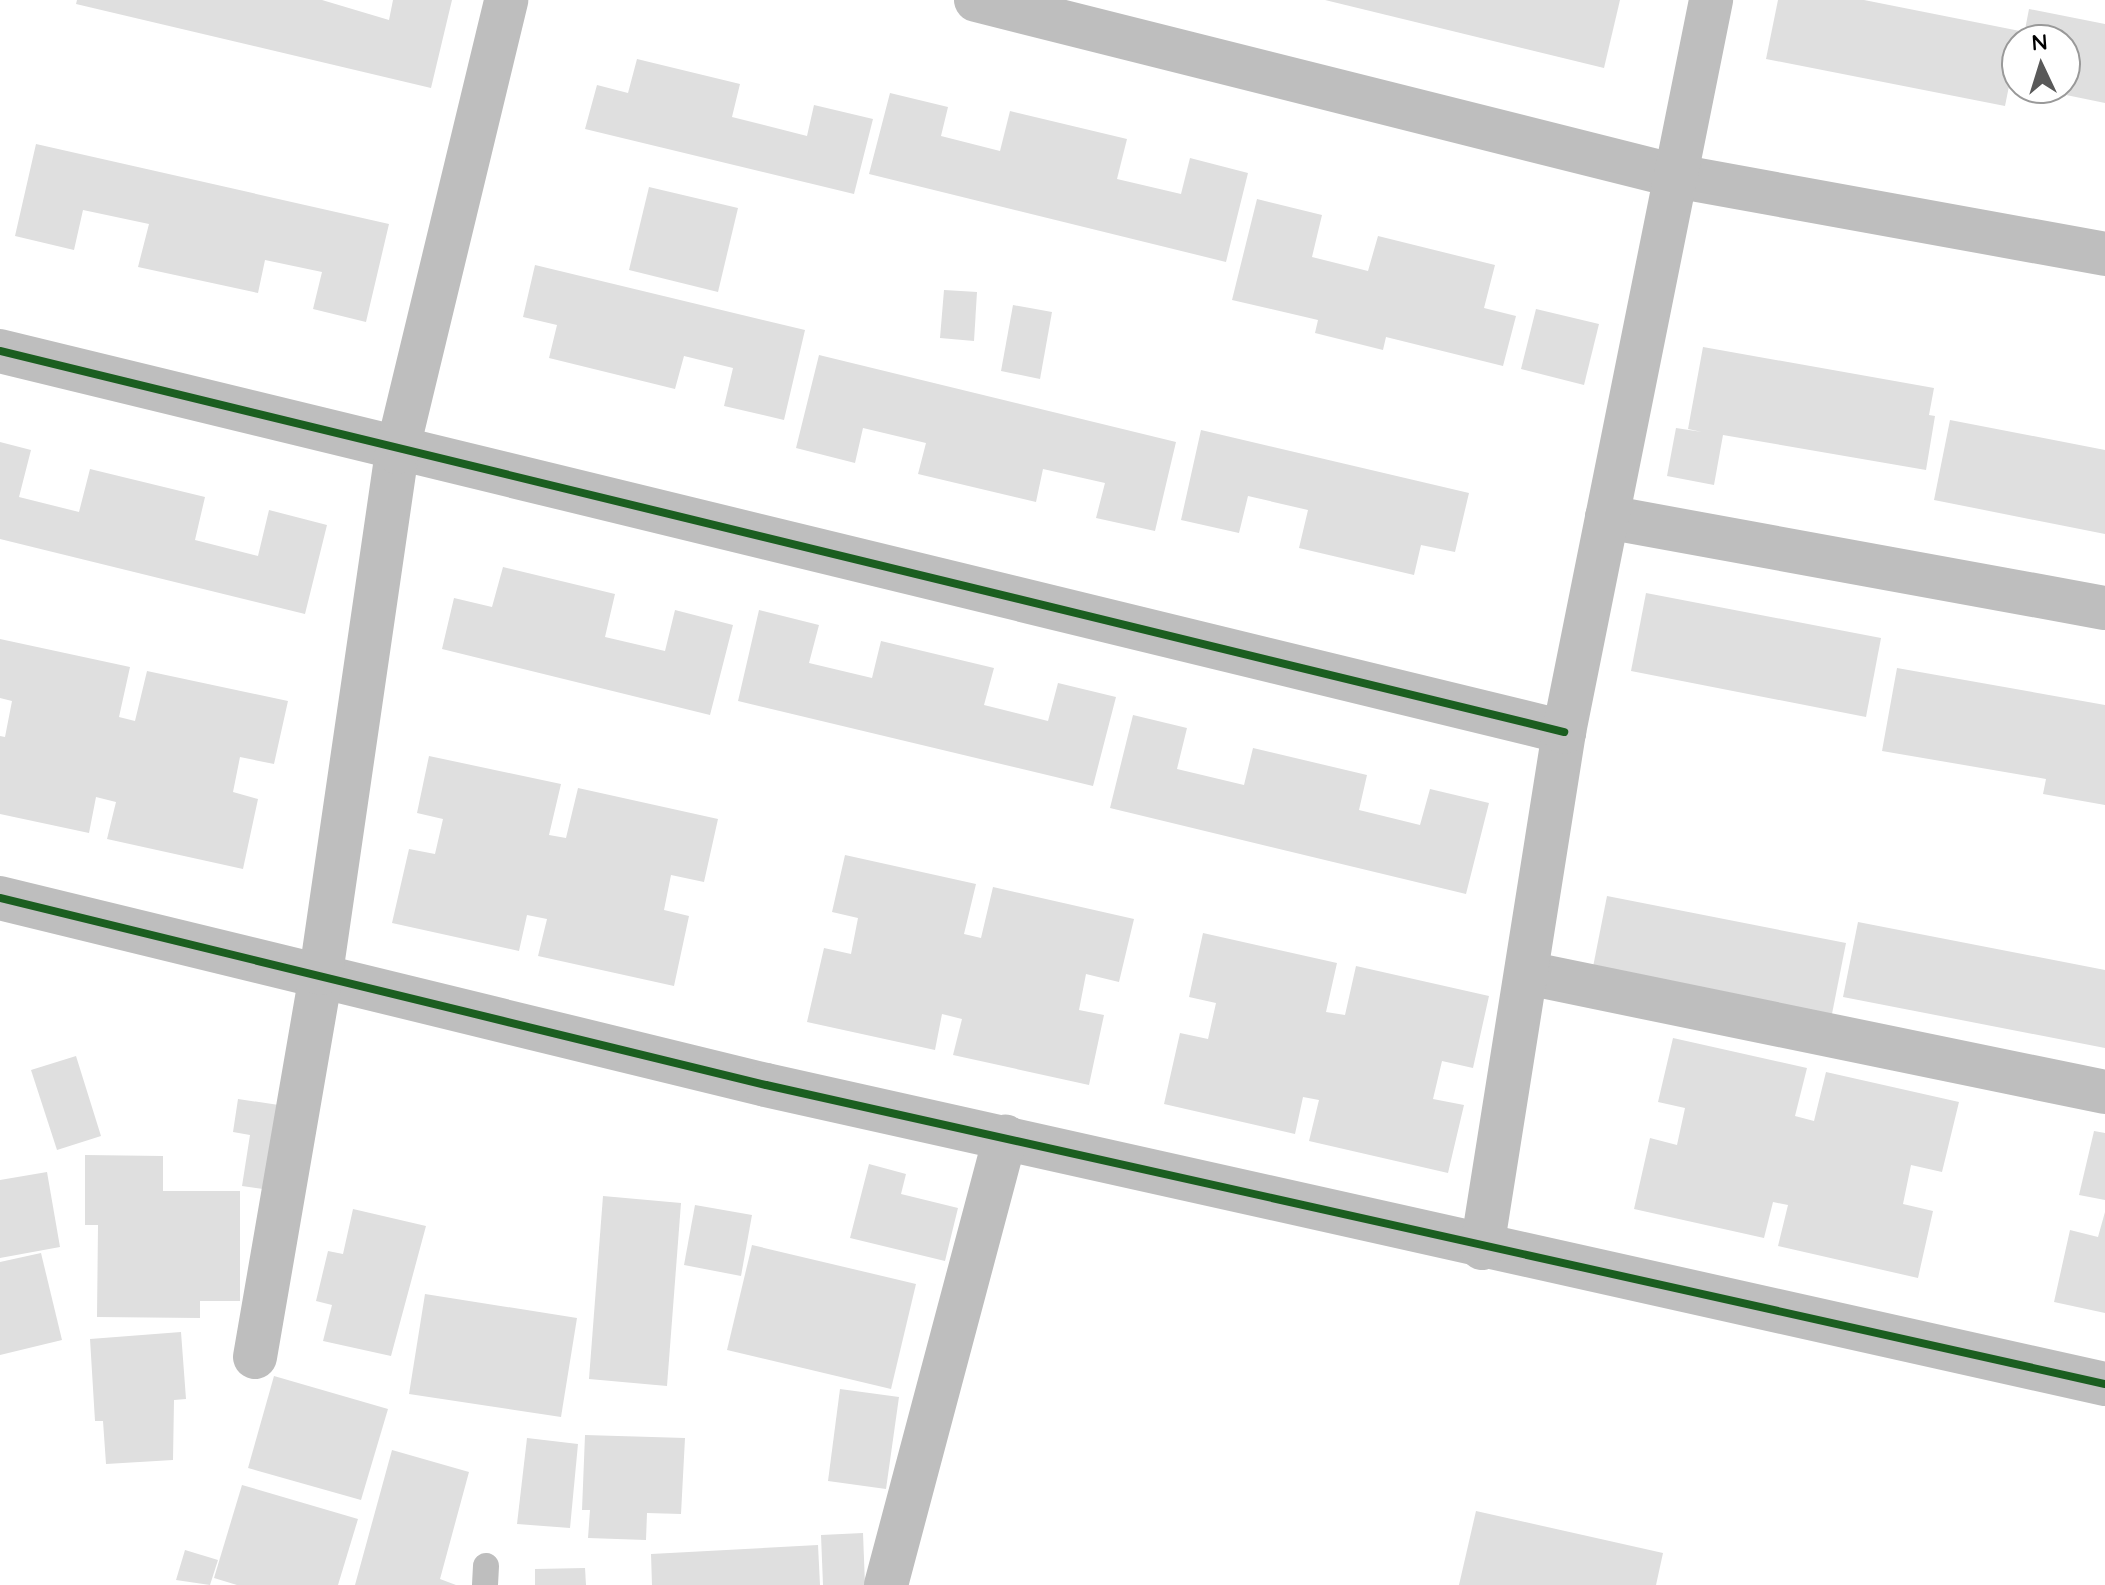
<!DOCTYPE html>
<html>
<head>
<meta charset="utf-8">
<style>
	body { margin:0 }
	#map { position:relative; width:2105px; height:1585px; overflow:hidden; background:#fff; font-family:Quicksand,sans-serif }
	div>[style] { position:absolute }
	.building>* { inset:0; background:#dfdfdf }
	.lane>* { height:26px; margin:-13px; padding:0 13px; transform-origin:13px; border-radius:13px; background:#bebebe }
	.street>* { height:44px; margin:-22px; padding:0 22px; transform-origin:22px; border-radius:22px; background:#bebebe }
	.cycleway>* { height:8px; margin:-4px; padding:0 4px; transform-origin:4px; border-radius:4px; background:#1b5e20 }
	span { translate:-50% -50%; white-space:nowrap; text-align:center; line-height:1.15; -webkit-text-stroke:6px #fff; paint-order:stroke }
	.north { position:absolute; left:2001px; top:24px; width:80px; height:80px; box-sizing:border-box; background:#fff; border:2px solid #999; border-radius:50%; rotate:356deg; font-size:22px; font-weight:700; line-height:32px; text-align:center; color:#000 }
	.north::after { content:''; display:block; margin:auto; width:28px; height:36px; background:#595959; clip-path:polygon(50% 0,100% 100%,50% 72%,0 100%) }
</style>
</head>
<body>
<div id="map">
	<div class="building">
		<i style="clip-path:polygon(77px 0,322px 0,389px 20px,393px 0,452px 0,431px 88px,76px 4px)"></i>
		<i style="clip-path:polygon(1325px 0,1620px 0,1604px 68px)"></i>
		<i style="clip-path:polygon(1778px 0,1864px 0,2020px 31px,2005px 106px,1766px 59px)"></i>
		<i style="clip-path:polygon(2029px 9px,2105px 24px,2105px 103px,2037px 89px,2065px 88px,2065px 40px,2023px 40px)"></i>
		<i style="clip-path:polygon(637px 59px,740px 84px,732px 117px,807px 136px,814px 105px,873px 119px,854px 194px,585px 129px,597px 85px,628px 93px)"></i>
		<i style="clip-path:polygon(890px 93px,948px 107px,941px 136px,1000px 151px,1010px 111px,1127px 139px,1117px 179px,1181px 194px,1190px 158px,1248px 173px,1226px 262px,869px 174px)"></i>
		<i style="clip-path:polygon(36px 144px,389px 224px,366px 322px,313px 309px,322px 272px,265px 260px,258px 293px,138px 267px,149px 224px,83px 210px,74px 250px,15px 236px)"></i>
		<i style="clip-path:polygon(649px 187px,738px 208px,718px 292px,629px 270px)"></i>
		<i style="clip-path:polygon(1257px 199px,1322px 215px,1312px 257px,1368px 271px,1378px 236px,1495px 265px,1484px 308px,1516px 316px,1503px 366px,1386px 337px,1383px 350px,1315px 333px,1318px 320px,1232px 300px)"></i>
		<i style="clip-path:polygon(535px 265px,805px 330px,784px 420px,724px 406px,733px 368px,684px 356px,675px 389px,549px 358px,557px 325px,523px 317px)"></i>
		<i style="clip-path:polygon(944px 290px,977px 292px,974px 341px,940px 338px)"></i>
		<i style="clip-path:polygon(1013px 305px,1052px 312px,1040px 379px,1001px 371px)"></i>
		<i style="clip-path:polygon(1536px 309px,1599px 324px,1584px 385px,1521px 369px)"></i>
		<i style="clip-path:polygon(1703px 347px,1934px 388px,1929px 415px,1935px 416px,1926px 470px,1723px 435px,1714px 485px,1667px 476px,1676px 428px,1702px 432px,1688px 429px)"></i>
		<i style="clip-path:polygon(819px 355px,1176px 442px,1155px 531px,1096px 518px,1105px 483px,1043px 469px,1036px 502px,918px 474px,926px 443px,863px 428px,855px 463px,796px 448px)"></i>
		<i style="clip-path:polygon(1950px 420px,2105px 450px,2105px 534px,1934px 500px)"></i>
		<i style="clip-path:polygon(1201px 430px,1469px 493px,1455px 552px,1421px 545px,1414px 575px,1299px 548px,1308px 510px,1248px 496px,1239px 533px,1181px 520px)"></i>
		<i style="clip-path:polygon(0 442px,31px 450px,19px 497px,79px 512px,90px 469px,205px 497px,195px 540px,258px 556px,269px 510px,327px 525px,305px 614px,0 539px)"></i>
		<i style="clip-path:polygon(503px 567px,615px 594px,605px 637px,665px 651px,675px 610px,733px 625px,710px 715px,442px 649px,454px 598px,492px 607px)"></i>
		<i style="clip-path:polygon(1646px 593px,1881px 638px,1866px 717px,1631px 671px)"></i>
		<i style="clip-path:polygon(759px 610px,819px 625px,809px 663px,872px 678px,881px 641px,994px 668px,984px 705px,1048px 721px,1058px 683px,1116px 697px,1093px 786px,738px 701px)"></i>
		<i style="clip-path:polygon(0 639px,130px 667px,119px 717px,135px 721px,147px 671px,288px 701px,274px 764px,240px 757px,233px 792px,258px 799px,243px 869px,107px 839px,116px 802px,96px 797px,89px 833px,0 814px,0 736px,5px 737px,12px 701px,0 698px)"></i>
		<i style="clip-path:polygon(1897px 668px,2105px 705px,2105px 805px,2043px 794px,2046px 779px,1882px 751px)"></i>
		<i style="clip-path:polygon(1133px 715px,1187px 728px,1177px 769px,1244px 785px,1253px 748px,1367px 775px,1359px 810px,1420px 825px,1430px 789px,1489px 803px,1466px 894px,1110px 808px)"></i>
		<i style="clip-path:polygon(429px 756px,561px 784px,549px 835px,566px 838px,578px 788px,718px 819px,704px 882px,671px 875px,664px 910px,689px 916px,674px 986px,538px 956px,547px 919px,527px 915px,519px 951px,392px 923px,409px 849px,435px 854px,443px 819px,417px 813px)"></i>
		<i style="clip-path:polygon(845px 855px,976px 884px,964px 934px,981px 938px,993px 887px,1134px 919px,1119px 982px,1086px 974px,1079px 1010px,1104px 1015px,1089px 1085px,953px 1055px,962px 1019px,942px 1014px,935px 1050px,807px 1022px,824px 948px,851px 954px,858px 918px,832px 912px)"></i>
		<i style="clip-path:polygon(1607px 896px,1846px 943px,1831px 1019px,1592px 972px)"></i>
		<i style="clip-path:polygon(1858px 922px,2105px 970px,2105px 1048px,1843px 997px)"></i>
		<i style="clip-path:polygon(1203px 933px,1337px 963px,1326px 1012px,1345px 1015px,1356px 966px,1489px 996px,1473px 1068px,1442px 1061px,1433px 1099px,1464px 1105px,1448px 1173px,1309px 1141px,1319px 1100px,1303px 1097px,1295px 1134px,1164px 1104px,1180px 1033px,1208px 1039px,1216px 1003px,1189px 997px)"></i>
		<i style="clip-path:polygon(1673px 1038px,1807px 1068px,1795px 1116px,1814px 1121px,1826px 1072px,1959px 1102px,1942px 1172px,1911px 1165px,1903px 1204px,1933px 1211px,1918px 1278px,1778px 1246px,1788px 1205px,1773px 1202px,1764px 1238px,1634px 1209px,1650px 1138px,1677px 1145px,1685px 1108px,1658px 1102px)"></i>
		<i style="clip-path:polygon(76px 1056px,101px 1136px,57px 1150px,31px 1070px)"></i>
		<i style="clip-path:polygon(238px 1099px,292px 1107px,278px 1191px,242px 1186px,250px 1135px,233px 1132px)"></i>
		<i style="clip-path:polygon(2094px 1131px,2105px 1133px,2105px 1200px,2079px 1195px)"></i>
		<i style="clip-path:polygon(85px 1155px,163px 1156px,163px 1191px,240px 1191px,240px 1301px,200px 1301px,200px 1318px,97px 1317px,98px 1225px,85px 1225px)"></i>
		<i style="clip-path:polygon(869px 1164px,906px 1174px,901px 1194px,958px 1208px,945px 1261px,850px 1238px)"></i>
		<i style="clip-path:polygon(47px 1172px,60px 1247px,0 1258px,0 1180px)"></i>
		<i style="clip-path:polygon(603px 1196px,681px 1203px,667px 1386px,589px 1379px)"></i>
		<i style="clip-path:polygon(695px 1205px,752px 1215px,741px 1276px,684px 1265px)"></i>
		<i style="clip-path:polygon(353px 1209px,426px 1226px,391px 1356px,323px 1341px,332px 1305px,316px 1301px,328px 1251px,343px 1254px)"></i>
		<i style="clip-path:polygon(2105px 1212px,2105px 1313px,2054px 1302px,2070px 1230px,2098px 1237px)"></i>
		<i style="clip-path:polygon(752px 1245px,916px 1284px,891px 1389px,727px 1350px)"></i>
		<i style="clip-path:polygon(41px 1253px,62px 1340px,0 1355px,0 1262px)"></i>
		<i style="clip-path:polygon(425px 1294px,577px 1318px,561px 1417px,409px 1394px)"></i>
		<i style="clip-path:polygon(181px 1332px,186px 1399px,174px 1400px,173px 1460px,106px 1464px,103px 1421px,95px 1421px,90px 1339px)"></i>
		<i style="clip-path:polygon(274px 1376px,388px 1409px,361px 1500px,248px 1468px)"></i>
		<i style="clip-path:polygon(840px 1389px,899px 1397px,886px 1489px,828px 1481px)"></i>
		<i style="clip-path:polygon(585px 1435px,685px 1438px,681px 1514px,647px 1513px,646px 1540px,588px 1538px,590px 1510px,582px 1510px)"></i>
		<i style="clip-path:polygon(527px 1438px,578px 1444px,570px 1528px,517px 1524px)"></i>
		<i style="clip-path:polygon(392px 1450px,469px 1472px,440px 1579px,456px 1585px,355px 1585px)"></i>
		<i style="clip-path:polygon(242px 1485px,358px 1519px,338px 1585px,237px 1585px,214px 1578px)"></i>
		<i style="clip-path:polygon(1476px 1511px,1663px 1553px,1656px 1585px,1459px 1585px)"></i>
		<i style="clip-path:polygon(863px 1533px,865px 1585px,823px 1585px,821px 1535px)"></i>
		<i style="clip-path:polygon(818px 1545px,820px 1585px,652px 1585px,651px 1554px)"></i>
		<i style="clip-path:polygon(185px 1550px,218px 1560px,210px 1585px,176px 1580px)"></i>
		<i style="clip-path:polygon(585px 1568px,586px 1585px,535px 1585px,535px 1569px)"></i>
	</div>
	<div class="lane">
		<i style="left:485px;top:1585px;width:19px;rotate:-87deg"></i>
	</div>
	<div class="street">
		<i style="left:976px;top:0;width:722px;rotate:14.11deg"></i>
		<i style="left:1676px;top:176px;width:436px;rotate:10.3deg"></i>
		<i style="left:0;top:351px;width:1610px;rotate:13.69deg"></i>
		<i style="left:1607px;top:517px;width:506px;rotate:10.36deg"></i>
		<i style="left:0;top:898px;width:788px;rotate:13.72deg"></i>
		<i style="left:766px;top:1085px;width:1372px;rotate:12.59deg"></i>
		<i style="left:1527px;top:973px;width:590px;rotate:11.63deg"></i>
		<i style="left:1482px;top:1248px;width:522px;rotate:-80.97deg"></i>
		<i style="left:1564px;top:732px;width:747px;rotate:-78.64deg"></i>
		<i style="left:255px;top:1357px;width:390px;rotate:-80.2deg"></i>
		<i style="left:321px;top:973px;width:527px;rotate:-81.7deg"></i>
		<i style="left:397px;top:452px;width:465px;rotate:-76.4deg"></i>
		<i style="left:886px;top:1585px;width:464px;rotate:-75.1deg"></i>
	</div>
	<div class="cycleway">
		<i style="left:0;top:351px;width:1610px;rotate:13.69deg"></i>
		<i style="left:0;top:898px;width:788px;rotate:13.72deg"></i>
		<i style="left:766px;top:1085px;width:1372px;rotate:12.59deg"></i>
	</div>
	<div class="north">N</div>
</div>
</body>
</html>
